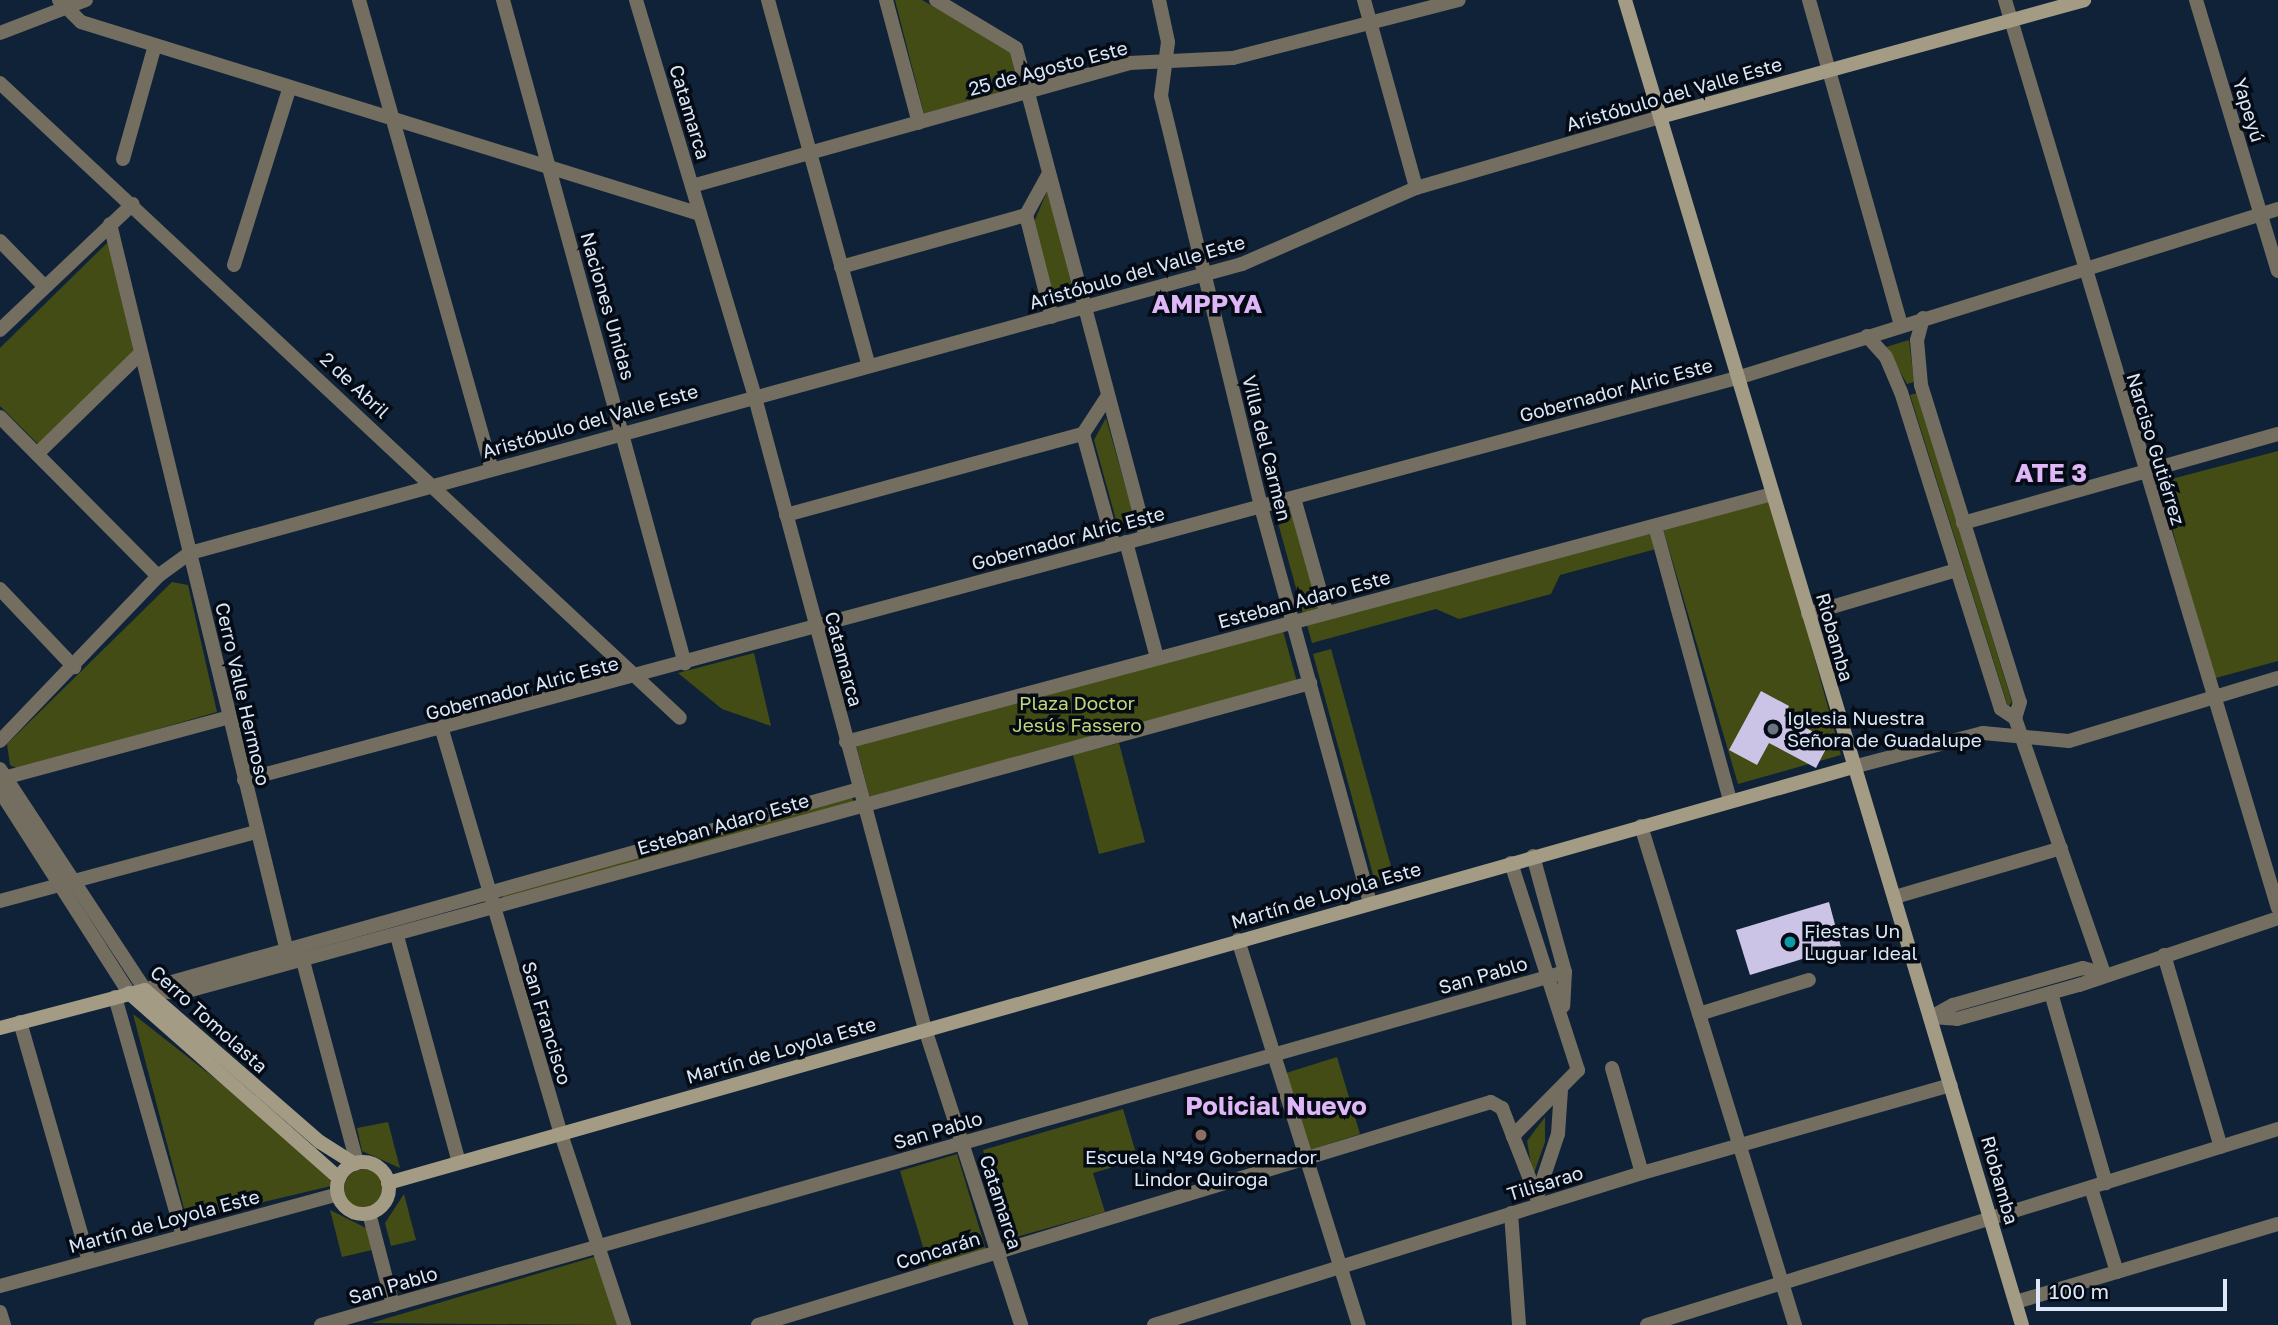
<!DOCTYPE html>
<html>
<head>
<meta charset="utf-8">
<style>
	body { margin:0 }
	#map { position:relative; width:2278px; height:1325px; overflow:hidden; background:#102238; font-family:"Golos Text",sans-serif }
	div>[style] { position:absolute }
	.green>* { inset:0; background:#424c14 }
	.round { border-radius:50% }
	.building>* { inset:0; background:#ccc4e6 }
	.minor>* { height:14px; margin:-7px; padding:0 7px; transform-origin:7px; border-radius:7px; background:#746e61 }
	.tertiary>* { height:14px; margin:-7px; padding:0 7px; transform-origin:7px; border-radius:7px; background:#746e61 }
	.secondary>* { height:14px; margin:-7px; padding:0 7px; transform-origin:7px; border-radius:7px; background:#a49b85 }
	.secondary>.ring { margin:-7px; padding:0; box-sizing:content-box; background:none; border:14px solid #a49b85; border-radius:50% }
	.dots>* { width:19px; height:19px; translate:-50% -50%; box-sizing:border-box; border:4px solid #050b15; border-radius:50% }
	span { translate:-50% -50%; white-space:nowrap; text-align:center; line-height:1.15; -webkit-text-stroke:7px #050b15; paint-order:stroke }
	.street-label { font-size:19px; color:#dce8f7 }
	.park-label { font-size:19px; color:#c3d678 }
	.poi-label { font-size:19px; color:#dce8f7 }
	.left { translate:0 -50%; text-align:left }
	.district-label { font-size:26px; color:#dfb6f7; font-weight:700 }
	.scale { position:absolute; left:2036px; top:1279px; width:191px; height:32px; box-sizing:border-box; border:4px solid #dce8f7; border-top:0; padding-left:9px; font-size:21px; line-height:24px; white-space:nowrap; color:#dce8f7; -webkit-text-stroke:5px #050b15; paint-order:stroke }
</style>
</head>
<body>
<div id="map">
	<div class="green">
		<i style="clip-path:polygon(895px 0,922px 0,1012px 51px,1021px 88px,924px 114px)"></i>
		<i style="clip-path:polygon(1048px 189px,1075px 299px,1055px 305px,1034px 222px)"></i>
		<i style="clip-path:polygon(109px 241px,136px 351px,39px 445px,0 406px,0 348px)"></i>
		<i style="clip-path:polygon(1909px 340px,1914px 382px,1907px 384px,1886px 347px)"></i>
		<i style="clip-path:polygon(1917px 393px,2012px 702px,2008px 707px,1910px 395px)"></i>
		<i style="clip-path:polygon(1106px 418px,1136px 524px,1118px 527px,1094px 440px)"></i>
		<i style="clip-path:polygon(2278px 451px,2278px 661px,2212px 679px,2160px 482px)"></i>
		<i style="clip-path:polygon(1771px 498px,1841px 755px,1738px 784px,1663px 529px)"></i>
		<i style="clip-path:polygon(1292px 508px,1321px 612px,1304px 617px,1275px 512px)"></i>
		<i style="clip-path:polygon(1651px 532px,1656px 549px,1560px 575px,1551px 594px,1459px 619px,1436px 609px,1312px 643px,1307px 625px)"></i>
		<i style="clip-path:polygon(172px 582px,188px 585px,217px 712px,19px 769px,10px 765px,7px 744px)"></i>
		<i style="clip-path:polygon(1283px 631px,1297px 682px,870px 797px,856px 745px)"></i>
		<i style="clip-path:polygon(1331px 649px,1394px 877px,1375px 882px,1313px 654px)"></i>
		<i style="clip-path:polygon(754px 653px,771px 726px,722px 709px,678px 673px)"></i>
		<i style="clip-path:polygon(1119px 743px,1145px 842px,1099px 854px,1073px 755px)"></i>
		<i style="clip-path:polygon(851px 795px,854px 802px,504px 901px,502px 893px)"></i>
		<i style="clip-path:polygon(133px 1014px,328px 1167px,331px 1186px,187px 1220px)"></i>
		<i style="clip-path:polygon(1337px 1057px,1360px 1134px,1310px 1150px,1286px 1073px)"></i>
		<i style="clip-path:polygon(1123px 1109px,1138px 1160px,1093px 1173px,1105px 1212px,1009px 1239px,983px 1150px)"></i>
		<i style="clip-path:polygon(1545px 1117px,1545px 1142px,1533px 1176px,1527px 1141px)"></i>
		<i style="clip-path:polygon(388px 1122px,400px 1168px,362px 1151px,357px 1128px)"></i>
		<i style="clip-path:polygon(957px 1154px,986px 1250px,929px 1267px,900px 1171px)"></i>
		<i class="round" style="left:344px;top:1169px;width:40px;height:40px"></i>
		<i style="clip-path:polygon(404px 1194px,416px 1240px,391px 1246px,385px 1223px)"></i>
		<i style="clip-path:polygon(330px 1210px,366px 1228px,372px 1250px,342px 1257px)"></i>
		<i style="clip-path:polygon(597px 1256px,617px 1325px,371px 1323px)"></i>
	</div>
	<div class="building">
		<i style="clip-path:polygon(1761px 691px,1789px 706px,1784px 716px,1830px 741px,1816px 768px,1769px 743px,1757px 765px,1729px 750px)"></i>
		<i style="clip-path:polygon(1829px 902px,1841px 947px,1750px 975px,1736px 930px)"></i>
	</div>
	<div class="minor">
		<i style="left:59px;top:0;width:31px;rotate:45deg"></i>
		<i style="left:81px;top:22px;width:648px;rotate:17.23deg"></i>
		<i style="left:359px;top:0;width:486px;rotate:74.2deg"></i>
		<i style="left:503px;top:0;width:688px;rotate:74.67deg"></i>
		<i style="left:636px;top:0;width:411px;rotate:73.3deg"></i>
		<i style="left:754px;top:394px;width:658px;rotate:74.93deg"></i>
		<i style="left:925px;top:1029px;width:311px;rotate:72deg"></i>
		<i style="left:768px;top:0;width:377px;rotate:74.6deg"></i>
		<i style="left:886px;top:0;width:127px;rotate:75deg"></i>
		<i style="left:936px;top:0;width:93px;rotate:31deg"></i>
		<i style="left:1016px;top:48px;width:506px;rotate:75.11deg"></i>
		<i style="left:1159px;top:0;width:43px;rotate:77.9deg"></i>
		<i style="left:1168px;top:42px;width:54px;rotate:97.4deg"></i>
		<i style="left:1161px;top:96px;width:423px;rotate:76.3deg"></i>
		<i style="left:1261px;top:507px;width:411px;rotate:74.6deg"></i>
		<i style="left:1364px;top:0;width:195px;rotate:74.5deg"></i>
		<i style="left:1809px;top:0;width:338px;rotate:74.2deg"></i>
		<i style="left:2005px;top:0;width:948px;rotate:73.27deg"></i>
		<i style="left:0;top:83px;width:930px;rotate:43.04deg"></i>
		<i style="left:123px;top:159px;width:118px;rotate:-74.3deg"></i>
		<i style="left:1048px;top:175px;width:46px;rotate:118.8deg"></i>
		<i style="left:1026px;top:215px;width:105px;rotate:75.7deg"></i>
		<i style="left:692px;top:186px;width:454px;rotate:-15.7deg"></i>
		<i style="left:1129px;top:63px;width:104px;rotate:-2.8deg"></i>
		<i style="left:1233px;top:58px;width:233px;rotate:-14.4deg"></i>
		<i style="left:110px;top:224px;width:744px;rotate:76.32deg"></i>
		<i style="left:286px;top:947px;width:22px;rotate:39deg"></i>
		<i style="left:303px;top:961px;width:209px;rotate:75deg"></i>
		<i style="left:0;top:241px;width:63px;rotate:45.6deg"></i>
		<i style="left:234px;top:265px;width:183px;rotate:-72.6deg"></i>
		<i style="left:841px;top:267px;width:192px;rotate:-15.7deg"></i>
		<i style="left:1923px;top:318px;width:23px;rotate:105deg"></i>
		<i style="left:1917px;top:340px;width:45px;rotate:84.9deg"></i>
		<i style="left:1921px;top:385px;width:332px;rotate:72.7deg"></i>
		<i style="left:2020px;top:702px;width:17px;rotate:107deg"></i>
		<i style="left:0;top:330px;width:183px;rotate:-43.5deg"></i>
		<i style="left:1867px;top:336px;width:28px;rotate:48deg"></i>
		<i style="left:1886px;top:357px;width:38px;rotate:67deg"></i>
		<i style="left:1901px;top:392px;width:332px;rotate:72.5deg"></i>
		<i style="left:2001px;top:709px;width:17px;rotate:33deg"></i>
		<i style="left:2015px;top:718px;width:271px;rotate:70.8deg"></i>
		<i style="left:1107px;top:397px;width:44px;rotate:123deg"></i>
		<i style="left:1083px;top:434px;width:116px;rotate:74.5deg"></i>
		<i style="left:0;top:417px;width:224px;rotate:45.2deg"></i>
		<i style="left:37px;top:454px;width:144px;rotate:-44.2deg"></i>
		<i style="left:1294px;top:498px;width:118px;rotate:74.3deg"></i>
		<i style="left:786px;top:515px;width:308px;rotate:-15.3deg"></i>
		<i style="left:1963px;top:523px;width:327px;rotate:-15.8deg"></i>
		<i style="left:1655px;top:526px;width:285px;rotate:74.7deg"></i>
		<i style="left:1126px;top:542px;width:120px;rotate:75deg"></i>
		<i style="left:0;top:589px;width:108px;rotate:46.5deg"></i>
		<i style="left:1808px;top:614px;width:155px;rotate:-16.5deg"></i>
		<i style="left:442px;top:730px;width:421px;rotate:73.6deg"></i>
		<i style="left:0;top:741px;width:228px;rotate:-46.2deg"></i>
		<i style="left:158px;top:576px;width:39px;rotate:-36deg"></i>
		<i style="left:190px;top:553px;width:1091px;rotate:-15.36deg"></i>
		<i style="left:1242px;top:264px;width:190px;rotate:-23.6deg"></i>
		<i style="left:1416px;top:188px;width:254px;rotate:-16.2deg"></i>
		<i style="left:846px;top:742px;width:959px;rotate:-14.99deg"></i>
		<i style="left:0;top:779px;width:237px;rotate:-15.1deg"></i>
		<i style="left:244px;top:780px;width:1546px;rotate:-15.07deg"></i>
		<i style="left:1737px;top:378px;width:567px;rotate:-17.35deg"></i>
		<i style="left:1641px;top:826px;width:522px;rotate:72.85deg"></i>
		<i style="left:1533px;top:856px;width:120px;rotate:74.6deg"></i>
		<i style="left:1565px;top:972px;width:34px;rotate:93deg"></i>
		<i style="left:1511px;top:863px;width:218px;rotate:72.1deg"></i>
		<i style="left:1578px;top:1070px;width:93px;rotate:134.6deg"></i>
		<i style="left:1895px;top:897px;width:173px;rotate:-16.4deg"></i>
		<i style="left:0;top:901px;width:265px;rotate:-15.1deg"></i>
		<i style="left:397px;top:936px;width:235px;rotate:74.7deg"></i>
		<i style="left:1238px;top:940px;width:404px;rotate:72.6deg"></i>
		<i style="left:2164px;top:955px;width:200px;rotate:73.5deg"></i>
		<i style="left:147px;top:989px;width:740px;rotate:-15.69deg"></i>
		<i style="left:145px;top:990px;width:35px;rotate:5deg"></i>
		<i style="left:180px;top:993px;width:1172px;rotate:-15.34deg"></i>
		<i style="left:2051px;top:993px;width:198px;rotate:73.9deg"></i>
		<i style="left:115px;top:997px;width:248px;rotate:74.1deg"></i>
		<i style="left:1699px;top:1014px;width:115px;rotate:-17.2deg"></i>
		<i style="left:1931px;top:1017px;width:26px;rotate:4deg"></i>
		<i style="left:1957px;top:1019px;width:127px;rotate:-15.6deg"></i>
		<i style="left:2079px;top:985px;width:210px;rotate:-18.6deg"></i>
		<i style="left:1931px;top:1017px;width:25px;rotate:-29deg"></i>
		<i style="left:1953px;top:1005px;width:135px;rotate:-15.9deg"></i>
		<i style="left:2083px;top:968px;width:22px;rotate:16deg"></i>
		<i style="left:20px;top:1022px;width:249px;rotate:73.9deg"></i>
		<i style="left:1612px;top:1068px;width:109px;rotate:74.1deg"></i>
		<i style="left:2091px;top:1188px;width:88px;rotate:72.8deg"></i>
		<i style="left:1537px;top:1197px;width:66px;rotate:-71.6deg"></i>
		<i style="left:1558px;top:1134px;width:44px;rotate:-86.1deg"></i>
		<i style="left:369px;top:1213px;width:95px;rotate:75.4deg"></i>
		<i style="left:1511px;top:1213px;width:112px;rotate:85.9deg"></i>
		<i style="left:0;top:1286px;width:350px;rotate:-15.2deg"></i>
		<i style="left:2016px;top:1302px;width:273px;rotate:-16.6deg"></i>
		<i style="left:0;top:1312px;width:14px;rotate:73deg"></i>
		<i style="left:321px;top:1325px;width:1293px;rotate:-15.84deg"></i>
		<i style="left:758px;top:1325px;width:766px;rotate:-16.92deg"></i>
		<i style="left:1491px;top:1102px;width:13px;rotate:29deg"></i>
		<i style="left:1502px;top:1108px;width:104px;rotate:68.6deg"></i>
		<i style="left:1154px;top:1325px;width:511px;rotate:-17.3deg"></i>
		<i style="left:1642px;top:1173px;width:321px;rotate:-15.9deg"></i>
		<i style="left:1647px;top:1325px;width:661px;rotate:-17.26deg"></i>
	</div>
	<div class="tertiary">
		<i style="left:2196px;top:0;width:283px;rotate:73.2deg"></i>
		<i style="left:0;top:33px;width:92px;rotate:-21deg"></i>
		<i style="left:1853px;top:767px;width:134px;rotate:-14.7deg"></i>
		<i style="left:1983px;top:733px;width:86px;rotate:5.3deg"></i>
		<i style="left:2069px;top:741px;width:218px;rotate:-16.8deg"></i>
		<i style="left:0;top:769px;width:264px;rotate:56.7deg"></i>
		<i style="left:0;top:791px;width:240px;rotate:57.4deg"></i>
		<i style="left:561px;top:1134px;width:201px;rotate:71.7deg"></i>
	</div>
	<div class="secondary">
		<i style="left:1625px;top:0;width:1383px;rotate:73.32deg"></i>
		<i style="left:1660px;top:117px;width:440px;rotate:-15.4deg"></i>
		<i style="left:129px;top:993px;width:280px;rotate:41.4deg"></i>
		<i style="left:0;top:1028px;width:150px;rotate:-14.7deg"></i>
		<i style="left:145px;top:990px;width:232px;rotate:41deg"></i>
		<i style="left:320px;top:1142px;width:41px;rotate:32.2deg"></i>
		<i class="ring" style="left:337px;top:1162px;width:38px;height:38px"></i>
		<i style="left:388px;top:1183px;width:1523px;rotate:-15.85deg"></i>
	</div>
	<div class="dots">
		<i style="left:1773px;top:729px;background:#6b7280"></i>
		<i style="left:1790px;top:942px;background:#0f9aa8"></i>
		<i style="left:1201px;top:1135px;background:#8d6e63"></i>
	</div>
	<div class="street-label">
		<span style="left:1048px;top:68px;rotate:-15deg">25 de Agosto Este</span>
		<span style="left:1674px;top:94px;rotate:-16deg">Aristóbulo del Valle Este</span>
		<span style="left:2249px;top:110px;rotate:73deg">Yapeyú</span>
		<span style="left:690px;top:112px;rotate:73deg">Catamarca</span>
		<span style="left:1137px;top:272px;rotate:-16deg">Aristóbulo del Valle Este</span>
		<span style="left:608px;top:306px;rotate:74deg">Naciones Unidas</span>
		<span style="left:355px;top:385px;rotate:43deg">2 de Abril</span>
		<span style="left:1616px;top:390px;rotate:-15deg">Gobernador Alric Este</span>
		<span style="left:590px;top:421px;rotate:-16deg">Aristóbulo del Valle Este</span>
		<span style="left:1267px;top:448px;rotate:76deg">Villa del Carmen</span>
		<span style="left:2156px;top:449px;rotate:73deg">Narciso Gutiérrez</span>
		<span style="left:1068px;top:538px;rotate:-15deg">Gobernador Alric Este</span>
		<span style="left:1304px;top:599px;rotate:-15deg">Esteban Adaro Este</span>
		<span style="left:1835px;top:637px;rotate:74deg">Riobamba</span>
		<span style="left:844px;top:659px;rotate:75deg">Catamarca</span>
		<span style="left:522px;top:688px;rotate:-15deg">Gobernador Alric Este</span>
		<span style="left:243px;top:694px;rotate:77deg">Cerro Valle Hermoso</span>
		<span style="left:723px;top:824px;rotate:-16deg">Esteban Adaro Este</span>
		<span style="left:1326px;top:895px;rotate:-16deg">Martín de Loyola Este</span>
		<span style="left:1483px;top:975px;rotate:-16deg">San Pablo</span>
		<span style="left:209px;top:1019px;rotate:42deg">Cerro Tomolasta</span>
		<span style="left:547px;top:1023px;rotate:73deg">San Francisco</span>
		<span style="left:781px;top:1050px;rotate:-16deg">Martín de Loyola Este</span>
		<span style="left:938px;top:1130px;rotate:-16deg">San Pablo</span>
		<span style="left:2000px;top:1180px;rotate:74deg">Riobamba</span>
		<span style="left:1545px;top:1183px;rotate:-17deg">Tilisarao</span>
		<span style="left:1001px;top:1202px;rotate:72deg">Catamarca</span>
		<span style="left:164px;top:1221px;rotate:-15deg">Martín de Loyola Este</span>
		<span style="left:938px;top:1250px;rotate:-17deg">Concarán</span>
		<span style="left:393px;top:1285px;rotate:-16deg">San Pablo</span>
	</div>
	<div class="park-label">
		<span style="left:1077px;top:714px">Plaza Doctor<br>Jesús Fassero</span>
	</div>
	<div class="poi-label">
		<span class="left" style="left:1787px;top:729px">Iglesia Nuestra<br>Señora de Guadalupe</span>
		<span class="left" style="left:1804px;top:942px">Fiestas Un<br>Luguar Ideal</span>
		<span style="left:1201px;top:1168px">Escuela N°49 Gobernador<br>Lindor Quiroga</span>
	</div>
	<div class="district-label">
		<span style="left:1207px;top:304px">AMPPYA</span>
		<span style="left:2051px;top:473px">ATE 3</span>
		<span style="left:1276px;top:1106px">Policial Nuevo</span>
	</div>
	<div class="scale">100 m</div>
</div>
</body>
</html>
